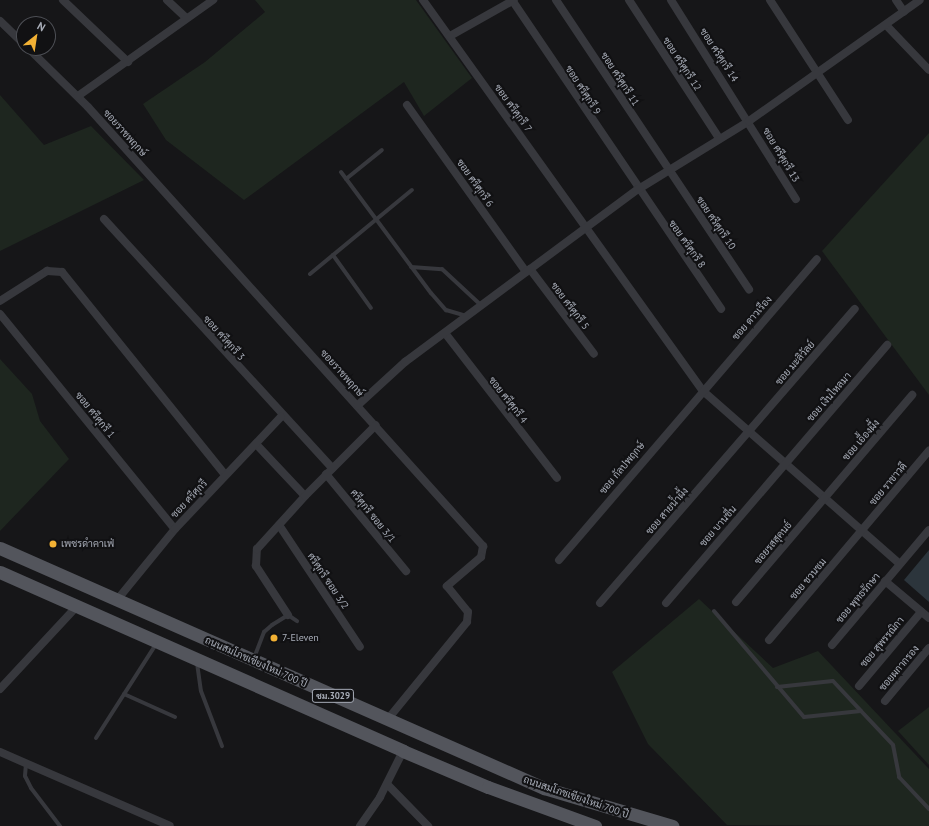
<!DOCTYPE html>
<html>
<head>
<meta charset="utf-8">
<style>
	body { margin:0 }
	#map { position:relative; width:929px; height:826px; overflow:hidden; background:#161618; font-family:"PT Sans",Sarabun,sans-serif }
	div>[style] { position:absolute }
	.green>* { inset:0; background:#1e261f }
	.water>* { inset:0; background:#2c353c }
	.service>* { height:4px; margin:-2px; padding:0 2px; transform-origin:2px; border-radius:2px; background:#37383d }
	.minor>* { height:8px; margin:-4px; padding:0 4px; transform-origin:4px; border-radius:4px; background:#37383d }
	.primary>* { height:13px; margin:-6.5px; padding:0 6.5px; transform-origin:6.5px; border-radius:6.5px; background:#53555c }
	.dots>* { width:11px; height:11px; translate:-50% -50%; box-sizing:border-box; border:2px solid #111113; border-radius:50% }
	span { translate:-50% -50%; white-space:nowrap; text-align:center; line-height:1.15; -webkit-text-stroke:4px #111113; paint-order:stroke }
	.shield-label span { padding:1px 3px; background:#111113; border:1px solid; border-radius:3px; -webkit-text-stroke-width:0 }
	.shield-label { font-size:9px; color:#a8adb8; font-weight:700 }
	.street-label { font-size:10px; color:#a8adb8 }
	.poi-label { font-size:10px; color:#a8adb8 }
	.left { translate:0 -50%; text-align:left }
	.north { position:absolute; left:16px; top:16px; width:40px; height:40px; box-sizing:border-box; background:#111113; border:1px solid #4d4f55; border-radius:50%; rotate:30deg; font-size:11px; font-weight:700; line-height:16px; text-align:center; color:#a8adb8 }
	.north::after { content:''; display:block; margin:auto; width:14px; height:18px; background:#f2b134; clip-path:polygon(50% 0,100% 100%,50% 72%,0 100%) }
</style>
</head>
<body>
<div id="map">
	<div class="green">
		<i style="clip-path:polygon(255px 0,416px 0,472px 78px,424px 116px,404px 82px,244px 200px,166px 140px,143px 104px,205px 62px,265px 12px)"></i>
		<i style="clip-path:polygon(0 95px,44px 145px,91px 126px,144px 180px,0 251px)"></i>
		<i style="clip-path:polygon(929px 133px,929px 395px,822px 251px)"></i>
		<i style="clip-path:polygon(0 359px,32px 394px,40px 421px,69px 459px,0 531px)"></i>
		<i style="clip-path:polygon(699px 599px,773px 668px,818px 651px,929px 769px,929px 826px,727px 825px,648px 744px,612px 672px)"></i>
		<i style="clip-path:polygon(929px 707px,929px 765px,898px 731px)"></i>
	</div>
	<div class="water">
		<i style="clip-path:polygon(929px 550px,929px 602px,904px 580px)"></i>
	</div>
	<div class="service">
		<i style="left:341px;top:172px;width:151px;rotate:53.4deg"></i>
		<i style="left:431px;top:293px;width:23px;rotate:49deg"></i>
		<i style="left:446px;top:310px;width:22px;rotate:16deg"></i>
		<i style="left:346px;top:179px;width:46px;rotate:-38.9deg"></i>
		<i style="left:333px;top:255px;width:65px;rotate:54.4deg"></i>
		<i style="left:411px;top:267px;width:31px;rotate:4deg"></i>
		<i style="left:442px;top:269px;width:54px;rotate:42.8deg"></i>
		<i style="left:310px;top:274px;width:132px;rotate:-39.5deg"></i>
		<i style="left:714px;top:611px;width:139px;rotate:49.7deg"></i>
		<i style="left:804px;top:717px;width:57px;rotate:-6deg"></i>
		<i style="left:861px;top:711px;width:47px;rotate:46.7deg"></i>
		<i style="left:893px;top:745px;width:33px;rotate:79deg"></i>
		<i style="left:899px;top:777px;width:44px;rotate:46.8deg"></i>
		<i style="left:254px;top:658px;width:28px;rotate:-69deg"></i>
		<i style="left:264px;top:632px;width:11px;rotate:-41deg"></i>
		<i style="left:272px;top:625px;width:19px;rotate:-32deg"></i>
		<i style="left:288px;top:615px;width:11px;rotate:34deg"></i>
		<i style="left:197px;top:663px;width:28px;rotate:82deg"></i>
		<i style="left:201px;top:691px;width:59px;rotate:69.1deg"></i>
		<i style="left:777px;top:687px;width:56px;rotate:-6.1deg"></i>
		<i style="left:833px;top:681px;width:41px;rotate:47deg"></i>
		<i style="left:124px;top:694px;width:56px;rotate:24.3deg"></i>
		<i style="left:96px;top:738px;width:112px;rotate:-57.4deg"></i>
		<i style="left:26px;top:764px;width:12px;rotate:95deg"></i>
		<i style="left:25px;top:776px;width:13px;rotate:63deg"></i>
		<i style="left:31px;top:788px;width:48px;rotate:52.7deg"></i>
	</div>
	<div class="minor">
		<i style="left:63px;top:0;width:90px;rotate:43.6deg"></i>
		<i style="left:167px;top:0;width:26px;rotate:43deg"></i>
		<i style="left:423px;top:0;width:481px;rotate:54.4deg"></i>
		<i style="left:703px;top:391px;width:262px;rotate:41.3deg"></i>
		<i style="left:512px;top:0;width:373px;rotate:55.9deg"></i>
		<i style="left:556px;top:0;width:348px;rotate:56.3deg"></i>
		<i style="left:629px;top:0;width:165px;rotate:56.9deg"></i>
		<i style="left:671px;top:0;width:235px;rotate:57.9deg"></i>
		<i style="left:770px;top:0;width:143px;rotate:57deg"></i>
		<i style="left:896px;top:0;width:14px;rotate:56deg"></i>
		<i style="left:0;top:21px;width:33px;rotate:44deg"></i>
		<i style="left:886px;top:25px;width:62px;rotate:46.3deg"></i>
		<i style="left:450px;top:36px;width:73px;rotate:-29.4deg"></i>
		<i style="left:28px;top:48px;width:84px;rotate:44.5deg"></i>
		<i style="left:88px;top:107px;width:591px;rotate:48.02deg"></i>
		<i style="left:483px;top:546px;width:11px;rotate:100deg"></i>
		<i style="left:481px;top:557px;width:45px;rotate:139.5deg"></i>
		<i style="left:447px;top:586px;width:33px;rotate:51deg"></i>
		<i style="left:468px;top:612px;width:10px;rotate:96deg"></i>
		<i style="left:467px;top:622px;width:127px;rotate:129.2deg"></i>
		<i style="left:78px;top:96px;width:166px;rotate:-35.4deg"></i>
		<i style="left:407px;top:105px;width:205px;rotate:54.5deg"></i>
		<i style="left:104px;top:219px;width:338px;rotate:47.5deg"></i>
		<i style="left:530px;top:269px;width:106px;rotate:53deg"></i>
		<i style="left:0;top:301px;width:56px;rotate:-32.6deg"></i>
		<i style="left:47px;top:271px;width:15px;rotate:4deg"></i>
		<i style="left:62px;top:272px;width:260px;rotate:51.2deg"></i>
		<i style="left:0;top:314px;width:277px;rotate:50.9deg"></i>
		<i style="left:445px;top:333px;width:183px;rotate:52.3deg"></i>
		<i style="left:358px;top:405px;width:64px;rotate:-42.5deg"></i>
		<i style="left:405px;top:362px;width:289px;rotate:-36.6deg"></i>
		<i style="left:637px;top:190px;width:132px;rotate:-31.6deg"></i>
		<i style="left:749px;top:121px;width:209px;rotate:-35.3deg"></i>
		<i style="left:256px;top:444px;width:71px;rotate:46.7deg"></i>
		<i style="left:326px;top:474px;width:126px;rotate:50.5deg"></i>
		<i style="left:279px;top:525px;width:146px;rotate:56.4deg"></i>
		<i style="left:559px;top:560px;width:396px;rotate:-49.4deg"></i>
		<i style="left:885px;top:581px;width:57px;rotate:40.1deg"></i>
		<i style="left:117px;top:600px;width:92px;rotate:-50.8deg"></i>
		<i style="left:175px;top:529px;width:154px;rotate:-46.6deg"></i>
		<i style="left:736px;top:602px;width:272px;rotate:-49.6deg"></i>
		<i style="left:600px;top:603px;width:389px;rotate:-49.1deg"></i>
		<i style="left:666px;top:603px;width:340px;rotate:-49.4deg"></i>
		<i style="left:288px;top:615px;width:59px;rotate:-123.1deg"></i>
		<i style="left:256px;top:566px;width:17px;rotate:-87deg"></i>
		<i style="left:257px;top:549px;width:72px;rotate:-47.8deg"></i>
		<i style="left:305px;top:496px;width:100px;rotate:-45deg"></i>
		<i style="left:769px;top:640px;width:248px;rotate:-49.8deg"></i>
		<i style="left:832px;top:645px;width:150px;rotate:-49.9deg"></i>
		<i style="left:859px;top:686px;width:97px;rotate:-50deg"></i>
		<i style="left:0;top:689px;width:113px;rotate:-47.1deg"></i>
		<i style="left:885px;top:701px;width:69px;rotate:-50.3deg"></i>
		<i style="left:0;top:752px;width:185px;rotate:23.5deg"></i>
		<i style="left:387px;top:784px;width:59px;rotate:45.7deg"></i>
		<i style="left:360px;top:826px;width:35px;rotate:-55deg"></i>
		<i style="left:380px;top:797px;width:51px;rotate:-63.4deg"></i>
	</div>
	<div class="primary">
		<i style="left:0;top:548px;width:595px;rotate:23.81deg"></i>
		<i style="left:544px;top:788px;width:134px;rotate:16.5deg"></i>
		<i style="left:0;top:572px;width:441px;rotate:23.9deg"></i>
		<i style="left:403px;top:751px;width:92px;rotate:23deg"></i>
		<i style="left:488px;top:787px;width:114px;rotate:20deg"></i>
	</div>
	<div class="dots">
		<i style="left:53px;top:544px;background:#f2b134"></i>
		<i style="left:274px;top:638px;background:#f2b134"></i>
	</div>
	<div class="shield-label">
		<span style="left:333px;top:696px">ชม.3029</span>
	</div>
	<div class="street-label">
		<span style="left:719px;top:55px;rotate:57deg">ซอย ศรีศุกรี 14</span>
		<span style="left:682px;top:64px;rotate:57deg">ซอย ศรีศุกรี 12</span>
		<span style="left:620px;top:79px;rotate:57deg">ซอย ศรีศุกรี 11</span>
		<span style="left:583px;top:90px;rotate:57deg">ซอย ศรีศุกรี 9</span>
		<span style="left:513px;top:108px;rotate:54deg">ซอย ศรีศุกรี 7</span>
		<span style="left:125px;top:133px;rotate:48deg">ซอยราชพฤกษ์</span>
		<span style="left:781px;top:155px;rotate:59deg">ซอย ศรีศุกรี 13</span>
		<span style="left:475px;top:183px;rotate:55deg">ซอย ศรีศุกรี 6</span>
		<span style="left:716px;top:223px;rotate:56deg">ซอย ศรีศุกรี 10</span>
		<span style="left:687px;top:244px;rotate:55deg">ซอย ศรีศุกรี 8</span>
		<span style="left:570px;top:306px;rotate:53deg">ซอย ศรีศุกรี 5</span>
		<span style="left:752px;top:318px;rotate:-49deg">ซอย ดาวเรือง</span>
		<span style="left:224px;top:338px;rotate:48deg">ซอย ศรีศุกรี 3</span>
		<span style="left:795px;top:363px;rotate:-49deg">ซอย มะลิวัลย์</span>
		<span style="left:342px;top:373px;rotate:48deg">ซอยราชพฤกษ์</span>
		<span style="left:829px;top:397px;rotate:-49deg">ซอย เงินไหลมา</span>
		<span style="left:508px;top:400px;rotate:52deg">ซอย ศรีศุกรี 4</span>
		<span style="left:95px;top:415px;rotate:51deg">ซอย ศรีศุกรี 1</span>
		<span style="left:861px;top:440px;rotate:-49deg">ซอย เอื้องผึ้ง</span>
		<span style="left:622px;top:468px;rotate:-50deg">ซอย กัลปพฤกษ์</span>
		<span style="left:888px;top:484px;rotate:-50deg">ซอย ราชาวดี</span>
		<span style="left:189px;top:499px;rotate:-47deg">ซอย ศรีศุกรี</span>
		<span style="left:667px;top:511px;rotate:-49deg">ซอย สายน้ำผึ้ง</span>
		<span style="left:373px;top:516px;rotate:51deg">ศรีศุกรี ซอย 3/1</span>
		<span style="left:718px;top:526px;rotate:-49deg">ซอย บานชื่น</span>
		<span style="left:773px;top:543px;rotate:-50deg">ซอยรสสุคนธ์</span>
		<span style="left:808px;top:579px;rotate:-50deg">ซอย ชวนชม</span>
		<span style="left:328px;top:581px;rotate:56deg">ศรีศุกรี ซอย 3/2</span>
		<span style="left:858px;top:598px;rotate:-50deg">ซอย พุทธรักษา</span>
		<span style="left:882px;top:642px;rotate:-50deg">ซอย สุพรรณิกา</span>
		<span style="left:256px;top:662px;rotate:24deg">ถนนสมโภชเชียงใหม่ 700 ปี</span>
		<span style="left:899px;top:668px;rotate:-50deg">ซอยผกากรอง</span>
		<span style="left:576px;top:797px;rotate:19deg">ถนนสมโภชเชียงใหม่ 700 ปี</span>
	</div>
	<div class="poi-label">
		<span class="left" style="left:61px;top:544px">เพชรดำคาเฟ่</span>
		<span class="left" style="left:282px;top:638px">7-Eleven</span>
	</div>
	<div class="north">N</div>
</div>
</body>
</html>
